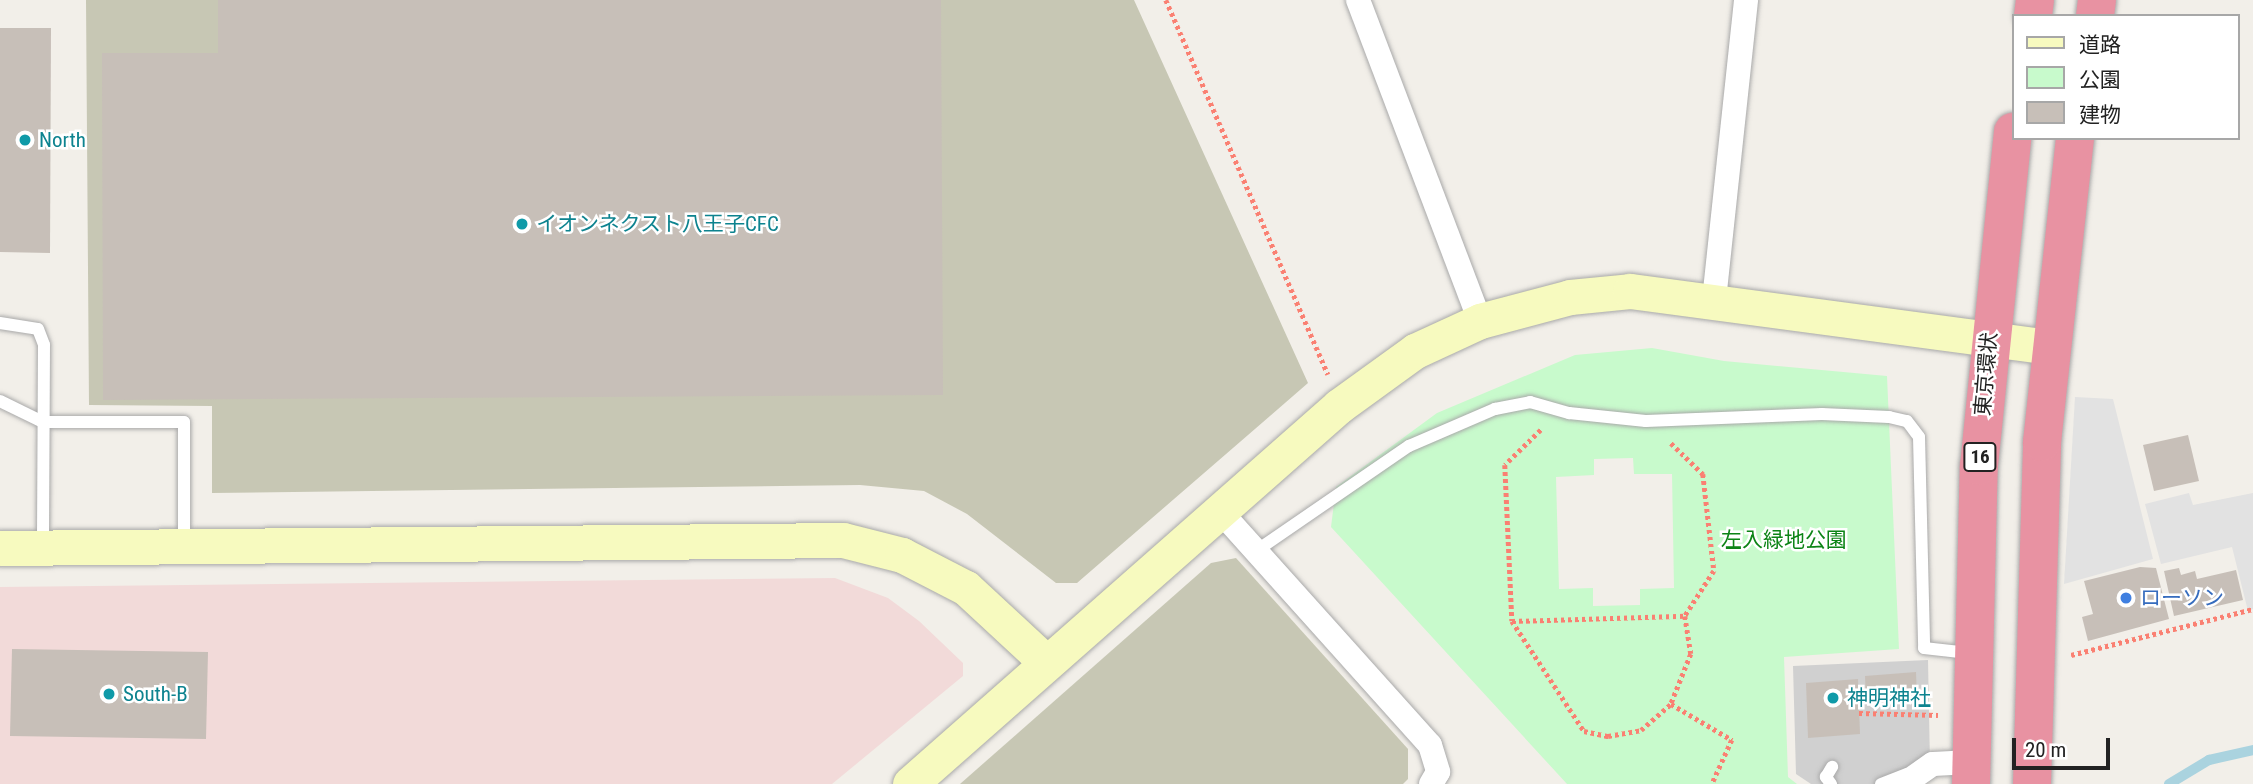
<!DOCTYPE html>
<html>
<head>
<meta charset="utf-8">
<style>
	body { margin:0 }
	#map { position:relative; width:2253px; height:784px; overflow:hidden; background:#f2efe9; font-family:"Roboto Condensed","Noto Sans JP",sans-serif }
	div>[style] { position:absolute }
	.commercial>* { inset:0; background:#f2dad9 }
	.religious>* { inset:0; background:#d0d0d0 }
	.construction>* { inset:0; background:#c7c7b4 }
	.park>* { inset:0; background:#c8facc }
	.parking>* { inset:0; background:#e2e2e2 }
	.stream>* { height:10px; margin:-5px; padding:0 5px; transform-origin:5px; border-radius:5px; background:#aad3df }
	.building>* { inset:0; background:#c7bfb8 }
	.path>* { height:4.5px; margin-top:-2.25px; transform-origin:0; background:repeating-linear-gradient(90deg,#fa8072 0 3.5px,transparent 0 7px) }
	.roads { filter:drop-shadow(0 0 2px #a9a9a9) drop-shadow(0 0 2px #a9a9a9) }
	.lane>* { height:12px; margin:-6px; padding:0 6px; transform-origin:6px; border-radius:6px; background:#fff }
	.street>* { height:24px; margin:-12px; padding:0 12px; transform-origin:12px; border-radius:12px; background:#fff }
	.secondary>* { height:35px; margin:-17.5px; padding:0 17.5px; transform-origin:17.5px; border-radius:17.5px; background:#f7fabf }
	.highway>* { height:38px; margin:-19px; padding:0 19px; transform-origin:19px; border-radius:19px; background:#e892a2 }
	.dots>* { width:19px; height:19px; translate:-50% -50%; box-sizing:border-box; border:4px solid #fff; border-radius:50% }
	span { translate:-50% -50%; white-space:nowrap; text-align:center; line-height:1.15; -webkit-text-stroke:5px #fff; paint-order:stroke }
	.shield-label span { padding:2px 5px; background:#fff; border:2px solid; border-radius:5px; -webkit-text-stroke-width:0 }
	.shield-label { font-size:19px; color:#222; font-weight:700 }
	.culture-label { font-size:21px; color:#0d838f }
	.left { translate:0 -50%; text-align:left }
	.street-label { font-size:21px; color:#222 }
	.park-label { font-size:21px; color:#0c8416 }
	.shop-label { font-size:21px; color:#366cbe }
	.legend { position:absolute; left:2012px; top:14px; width:228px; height:126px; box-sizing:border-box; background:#fff; border:2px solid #a7a7a7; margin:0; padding:9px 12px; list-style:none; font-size:21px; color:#222 }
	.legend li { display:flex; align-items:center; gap:14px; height:35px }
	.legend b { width:35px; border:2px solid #a7a7a7 }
	.scale { position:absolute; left:2012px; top:738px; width:98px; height:32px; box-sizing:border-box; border:4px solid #222; border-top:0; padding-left:9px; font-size:21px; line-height:24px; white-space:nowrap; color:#222; -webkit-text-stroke:5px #fff; paint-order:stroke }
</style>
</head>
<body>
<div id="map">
	<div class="commercial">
		<i style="clip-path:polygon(835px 578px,888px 598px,919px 621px,963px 663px,963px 676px,832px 784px,0 784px,0 587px)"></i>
	</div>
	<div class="religious">
		<i style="clip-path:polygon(1928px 660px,1930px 766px,1894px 784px,1811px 784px,1796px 774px,1793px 666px)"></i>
	</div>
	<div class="construction">
		<i style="clip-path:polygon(86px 0,1134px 0,1308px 383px,1077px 583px,1056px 583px,967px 514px,924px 491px,860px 485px,212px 493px,212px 406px,89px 405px)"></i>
		<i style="clip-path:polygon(1236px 558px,1408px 749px,1408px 779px,1403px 784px,960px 784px,1211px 563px)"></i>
	</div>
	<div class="park">
		<i style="clip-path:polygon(evenodd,1652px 348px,1724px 361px,1887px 376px,1899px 649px,1784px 657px,1788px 777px,1797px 784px,1567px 784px,1331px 527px,1336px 487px,1437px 413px,1575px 355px,1652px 348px,1633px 458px,1634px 474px,1672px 474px,1674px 588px,1640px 589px,1640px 605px,1593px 606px,1593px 588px,1559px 589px,1556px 477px,1594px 475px,1594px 459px,1633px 458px)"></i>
	</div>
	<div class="parking">
		<i style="clip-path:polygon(2075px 397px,2113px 399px,2153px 559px,2064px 584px)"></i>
		<i style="clip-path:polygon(2189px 493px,2193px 505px,2253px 493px,2253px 609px,2248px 611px,2232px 547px,2161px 564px,2145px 504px)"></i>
	</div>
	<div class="stream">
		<i style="left:2169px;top:784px;width:47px;rotate:-31deg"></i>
		<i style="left:2209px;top:760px;width:45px;rotate:-12.8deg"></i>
	</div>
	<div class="building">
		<i style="clip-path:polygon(218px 0,941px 0,943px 395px,103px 400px,102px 53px,218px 53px)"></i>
		<i style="clip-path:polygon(0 28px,51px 28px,50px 253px,0 252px)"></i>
		<i style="clip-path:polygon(2188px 435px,2199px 481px,2154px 491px,2143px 445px)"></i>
		<i style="clip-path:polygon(2140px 567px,2156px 568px,2169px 619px,2088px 641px,2082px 617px,2093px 614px,2084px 581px)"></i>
		<i style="clip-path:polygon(2179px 568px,2181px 575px,2195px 571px,2197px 579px,2236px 570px,2243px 600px,2174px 616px,2164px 571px)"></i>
		<i style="clip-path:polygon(12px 649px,208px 652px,206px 739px,10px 736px)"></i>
		<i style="clip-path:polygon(1916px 672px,1917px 698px,1866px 701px,1865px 676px)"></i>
		<i style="clip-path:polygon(1858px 679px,1860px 734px,1808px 738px,1806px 683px)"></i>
	</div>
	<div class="path">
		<i style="left:1166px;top:0;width:408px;rotate:66.6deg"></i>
		<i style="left:1541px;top:430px;width:50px;rotate:135.8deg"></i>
		<i style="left:1505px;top:465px;width:156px;rotate:87.4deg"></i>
		<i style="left:1512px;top:621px;width:131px;rotate:56.8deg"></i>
		<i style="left:1584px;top:731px;width:25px;rotate:12deg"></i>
		<i style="left:1608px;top:736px;width:34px;rotate:-10deg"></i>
		<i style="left:1641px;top:730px;width:40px;rotate:-41deg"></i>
		<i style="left:1671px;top:443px;width:45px;rotate:44.1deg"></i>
		<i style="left:1703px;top:474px;width:98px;rotate:83.5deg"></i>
		<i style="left:1714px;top:571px;width:54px;rotate:122.8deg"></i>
		<i style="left:1685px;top:616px;width:38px;rotate:81deg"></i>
		<i style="left:1691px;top:654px;width:54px;rotate:111.8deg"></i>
		<i style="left:1671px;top:704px;width:71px;rotate:30.5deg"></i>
		<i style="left:1732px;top:740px;width:48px;rotate:114.4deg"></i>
		<i style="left:1512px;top:621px;width:173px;rotate:-1.7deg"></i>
		<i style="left:2071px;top:655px;width:188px;rotate:-14.2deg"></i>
		<i style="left:1859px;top:713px;width:79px;rotate:1.5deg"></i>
	</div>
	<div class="roads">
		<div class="lane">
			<i style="left:0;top:323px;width:38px;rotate:9deg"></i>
			<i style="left:38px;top:329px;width:17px;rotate:69deg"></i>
			<i style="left:44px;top:345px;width:199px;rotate:90.3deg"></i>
			<i style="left:0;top:401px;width:48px;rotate:26deg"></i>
			<i style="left:43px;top:422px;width:141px"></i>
			<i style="left:184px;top:422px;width:122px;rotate:90deg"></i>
			<i style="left:1256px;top:551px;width:186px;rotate:-34.5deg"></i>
			<i style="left:1409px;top:446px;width:94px;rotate:-23.3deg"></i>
			<i style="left:1495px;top:409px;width:36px;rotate:-11deg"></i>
			<i style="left:1530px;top:402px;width:41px;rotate:15.8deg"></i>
			<i style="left:1569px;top:413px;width:77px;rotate:5.9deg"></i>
			<i style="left:1646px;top:421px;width:176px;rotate:-2.3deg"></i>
			<i style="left:1822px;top:414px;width:67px;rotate:2.6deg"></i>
			<i style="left:1889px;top:417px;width:18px;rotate:13deg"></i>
			<i style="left:1907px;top:421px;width:20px;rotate:53deg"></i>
			<i style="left:1919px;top:437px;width:211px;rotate:88.6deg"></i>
			<i style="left:1924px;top:648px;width:45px;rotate:6.3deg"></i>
			<i style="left:1831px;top:784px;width:9px;rotate:-126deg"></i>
			<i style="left:1826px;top:777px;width:12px;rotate:-59deg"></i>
			<i style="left:1881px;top:784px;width:28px;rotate:-21deg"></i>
		</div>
		<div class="street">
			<i style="left:1358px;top:0;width:343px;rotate:69.2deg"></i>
			<i style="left:1714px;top:300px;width:302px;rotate:-83.9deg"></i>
			<i style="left:1220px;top:511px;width:314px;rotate:48.1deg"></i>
			<i style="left:1430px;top:745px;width:28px;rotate:73deg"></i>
			<i style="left:1438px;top:772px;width:14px;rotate:120deg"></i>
			<i style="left:1904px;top:784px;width:35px;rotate:-35deg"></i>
			<i style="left:1933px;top:764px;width:38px;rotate:-3deg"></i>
		</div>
		<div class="secondary">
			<i style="left:0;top:548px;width:843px;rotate:-0.54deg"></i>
			<i style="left:843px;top:540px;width:61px;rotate:14.3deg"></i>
			<i style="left:902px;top:555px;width:72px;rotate:27.3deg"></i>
			<i style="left:966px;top:588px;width:110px;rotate:42.8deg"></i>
			<i style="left:910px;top:784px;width:572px;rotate:-41.38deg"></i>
			<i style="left:1339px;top:406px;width:94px;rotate:-35.9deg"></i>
			<i style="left:1415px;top:351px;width:72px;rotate:-24.8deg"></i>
			<i style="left:1480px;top:321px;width:93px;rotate:-14.9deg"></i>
			<i style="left:1570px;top:297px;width:60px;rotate:-5.7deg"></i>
			<i style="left:1630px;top:291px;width:423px;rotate:7.6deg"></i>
		</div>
		<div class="highway">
			<i style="left:2033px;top:16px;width:16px;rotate:-83deg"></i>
			<i style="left:2095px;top:16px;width:16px;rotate:-83deg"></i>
			<i style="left:1971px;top:784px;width:318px;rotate:-88.6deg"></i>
			<i style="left:1979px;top:466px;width:336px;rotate:-84.2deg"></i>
			<i style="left:2032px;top:784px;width:342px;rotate:-88.3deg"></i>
			<i style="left:2042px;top:442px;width:306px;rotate:-83.8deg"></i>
		</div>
	</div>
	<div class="dots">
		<i style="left:25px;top:140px;background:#0f9aa8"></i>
		<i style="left:522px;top:224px;background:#0f9aa8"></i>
		<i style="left:2126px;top:598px;background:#3f7fe0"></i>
		<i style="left:109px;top:694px;background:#0f9aa8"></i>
		<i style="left:1833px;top:698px;background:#0f9aa8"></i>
	</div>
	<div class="shield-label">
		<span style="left:1980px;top:457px">16</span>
	</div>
	<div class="culture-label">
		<span class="left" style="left:39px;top:140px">North</span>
		<span class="left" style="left:536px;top:224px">イオンネクスト八王子CFC</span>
		<span class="left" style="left:123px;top:694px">South-B</span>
		<span class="left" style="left:1847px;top:698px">神明神社</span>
	</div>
	<div class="street-label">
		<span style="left:1986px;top:374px;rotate:-85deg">東京環状</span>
	</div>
	<div class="park-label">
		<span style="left:1784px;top:540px">左入緑地公園</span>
	</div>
	<div class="shop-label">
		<span class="left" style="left:2140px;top:598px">ローソン</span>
	</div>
	<ul class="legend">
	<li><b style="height:9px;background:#f7fabf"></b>道路</li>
	<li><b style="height:19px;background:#c8facc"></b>公園</li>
	<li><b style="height:19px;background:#c7bfb8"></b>建物</li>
	</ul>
	<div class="scale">20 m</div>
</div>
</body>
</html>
